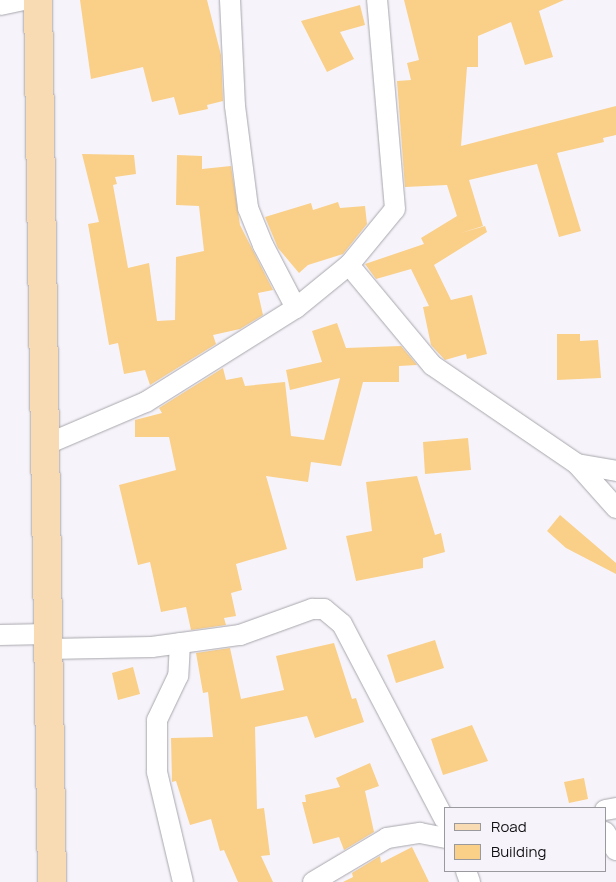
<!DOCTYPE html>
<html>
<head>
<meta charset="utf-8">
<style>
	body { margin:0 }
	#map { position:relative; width:616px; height:882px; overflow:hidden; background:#f6f4fa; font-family:Manrope,sans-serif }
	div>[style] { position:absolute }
	.building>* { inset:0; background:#facf88 }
	.roads { filter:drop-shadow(0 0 1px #a8a6ac) drop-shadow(0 0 1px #a8a6ac) }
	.minor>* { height:20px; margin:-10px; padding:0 10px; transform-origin:10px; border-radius:10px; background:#fff }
	.secondary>* { height:28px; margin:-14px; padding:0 14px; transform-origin:14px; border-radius:14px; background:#f9dbb3 }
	span { translate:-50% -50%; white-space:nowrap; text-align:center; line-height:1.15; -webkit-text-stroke:4.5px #f6f4fa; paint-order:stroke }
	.legend { position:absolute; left:444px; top:807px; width:162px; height:65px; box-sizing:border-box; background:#f6f4fa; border:1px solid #9a999d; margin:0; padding:6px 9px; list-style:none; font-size:15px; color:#111012 }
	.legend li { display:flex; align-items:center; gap:10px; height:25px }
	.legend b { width:25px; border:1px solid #9a999d }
</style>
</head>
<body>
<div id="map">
	<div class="building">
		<i style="clip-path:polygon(80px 0,207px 0,221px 55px,223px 101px,207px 105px,208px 109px,179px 115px,174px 97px,152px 102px,143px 67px,91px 79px)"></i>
		<i style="clip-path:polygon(404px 0,564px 0,539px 11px,553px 57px,525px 65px,511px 22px,478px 36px,478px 67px,467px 67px,461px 146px,616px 106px,616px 135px,603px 138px,604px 142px,557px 153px,581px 231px,559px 237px,537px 164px,469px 180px,483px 226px,461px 233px,485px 226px,487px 232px,434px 265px,451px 300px,472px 295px,487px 354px,467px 359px,466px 354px,445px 360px,431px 345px,423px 307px,429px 306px,411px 269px,376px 279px,365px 264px,424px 244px,421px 238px,457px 216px,447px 185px,405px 187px,397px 81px,411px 80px,407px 63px,419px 60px)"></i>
		<i style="clip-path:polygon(360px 5px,365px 25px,340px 32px,354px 59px,327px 72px,301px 21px)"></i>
		<i style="clip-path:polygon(82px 154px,134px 155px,136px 174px,115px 177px,117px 184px,113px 185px,128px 268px,149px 263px,157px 321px,175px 320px,176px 257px,204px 251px,199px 206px,176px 205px,177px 155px,202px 156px,202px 169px,231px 166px,240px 225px,273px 290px,258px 293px,263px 315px,240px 329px,213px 335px,216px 344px,150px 385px,145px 370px,124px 374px,118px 343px,109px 345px,88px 224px,99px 222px)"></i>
		<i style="clip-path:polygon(338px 202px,340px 208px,365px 206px,367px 224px,343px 254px,308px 265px,299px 273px,278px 248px,265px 217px,311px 203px,313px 210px)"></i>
		<i style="clip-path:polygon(337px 323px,346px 348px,401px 346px,417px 365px,399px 366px,399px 382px,363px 382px,341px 466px,311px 462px,308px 482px,266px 476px,287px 549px,236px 564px,242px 590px,231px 593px,236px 616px,224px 618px,226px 625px,191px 630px,186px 607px,161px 612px,150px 562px,138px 565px,119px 485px,176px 470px,169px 437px,135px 437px,135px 420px,162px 413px,159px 408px,223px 368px,226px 380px,242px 377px,245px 386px,285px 382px,291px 436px,324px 440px,340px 378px,290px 390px,286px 370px,322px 362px,312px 331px)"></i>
		<i style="clip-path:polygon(557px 334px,580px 334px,580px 341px,598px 340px,601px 378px,557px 380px)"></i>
		<i style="clip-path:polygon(468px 438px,471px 470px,425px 474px,423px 442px)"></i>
		<i style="clip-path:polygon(417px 476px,435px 535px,441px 533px,445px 552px,423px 558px,423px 568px,356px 581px,346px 536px,372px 531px,366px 482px)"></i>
		<i style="clip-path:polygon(560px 515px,616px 563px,616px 574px,566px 548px,547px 531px)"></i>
		<i style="clip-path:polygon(435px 640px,444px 668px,396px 683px,387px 655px)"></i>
		<i style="clip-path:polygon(334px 643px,352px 699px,356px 698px,364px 722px,315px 738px,307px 716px,255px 727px,257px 809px,264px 808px,270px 855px,261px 856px,273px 882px,238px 882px,224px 850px,220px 851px,211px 819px,190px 825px,176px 781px,172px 782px,171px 738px,213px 737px,208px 692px,203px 693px,196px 653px,230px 648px,241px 699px,284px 690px,276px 656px)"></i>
		<i style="clip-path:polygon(133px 667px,140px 694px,118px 700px,112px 673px)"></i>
		<i style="clip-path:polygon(472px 725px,488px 761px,443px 775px,431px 739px)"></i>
		<i style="clip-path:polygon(370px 763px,379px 786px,365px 791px,374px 832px,344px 850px,339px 837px,313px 844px,302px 802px,306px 802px,305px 795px,340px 787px,336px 778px)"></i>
		<i style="clip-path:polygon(584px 778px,588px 799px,569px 803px,564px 782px)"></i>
		<i style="clip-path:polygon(412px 847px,429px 882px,343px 882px,353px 877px,352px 873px,380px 856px,381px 863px)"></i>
	</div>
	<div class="roads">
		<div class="minor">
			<i style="left:230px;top:0;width:106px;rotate:87.3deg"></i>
			<i style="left:235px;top:106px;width:103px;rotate:82.7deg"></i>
			<i style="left:248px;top:208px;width:40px;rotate:68deg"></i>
			<i style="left:263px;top:245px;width:71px;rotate:62.4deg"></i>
			<i style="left:0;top:5px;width:24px;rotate:-12deg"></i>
			<i style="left:349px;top:265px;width:130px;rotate:50.3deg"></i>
			<i style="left:432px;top:365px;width:176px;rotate:34.3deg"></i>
			<i style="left:577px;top:464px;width:40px;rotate:10deg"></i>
			<i style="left:45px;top:445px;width:110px;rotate:-23.1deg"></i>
			<i style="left:146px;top:402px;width:177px;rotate:-32.1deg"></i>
			<i style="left:296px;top:308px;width:68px;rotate:-39.1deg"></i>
			<i style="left:349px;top:265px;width:72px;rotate:-50.6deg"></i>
			<i style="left:395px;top:209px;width:210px;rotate:-94.9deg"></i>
			<i style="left:577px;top:464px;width:59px;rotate:48.4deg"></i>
			<i style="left:0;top:635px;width:48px;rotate:-1.2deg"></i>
			<i style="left:180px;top:643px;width:33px;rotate:93deg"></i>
			<i style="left:178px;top:676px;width:49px;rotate:115.5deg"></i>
			<i style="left:157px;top:720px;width:52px;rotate:90deg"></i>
			<i style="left:157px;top:772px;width:113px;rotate:76.7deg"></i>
			<i style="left:48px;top:649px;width:104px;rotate:-1.1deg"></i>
			<i style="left:152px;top:647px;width:89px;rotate:-7.8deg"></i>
			<i style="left:240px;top:635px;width:77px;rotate:-19.9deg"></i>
			<i style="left:312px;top:609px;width:12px"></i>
			<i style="left:324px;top:609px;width:23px;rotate:40deg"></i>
			<i style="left:342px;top:624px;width:221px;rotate:62.3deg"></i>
			<i style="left:605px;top:810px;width:11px;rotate:-10deg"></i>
			<i style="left:605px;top:832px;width:21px;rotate:59deg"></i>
			<i style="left:466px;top:871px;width:12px;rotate:70deg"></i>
			<i style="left:313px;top:882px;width:86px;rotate:-30.7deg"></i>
			<i style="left:387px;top:838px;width:33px;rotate:-9deg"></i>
			<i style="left:420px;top:833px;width:25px;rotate:11deg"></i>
		</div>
		<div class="secondary">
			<i style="left:38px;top:0;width:882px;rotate:89.09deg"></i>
		</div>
	</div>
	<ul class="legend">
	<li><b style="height:6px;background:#f9dbb3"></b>Road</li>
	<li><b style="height:14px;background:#facf88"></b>Building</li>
	</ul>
</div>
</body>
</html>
